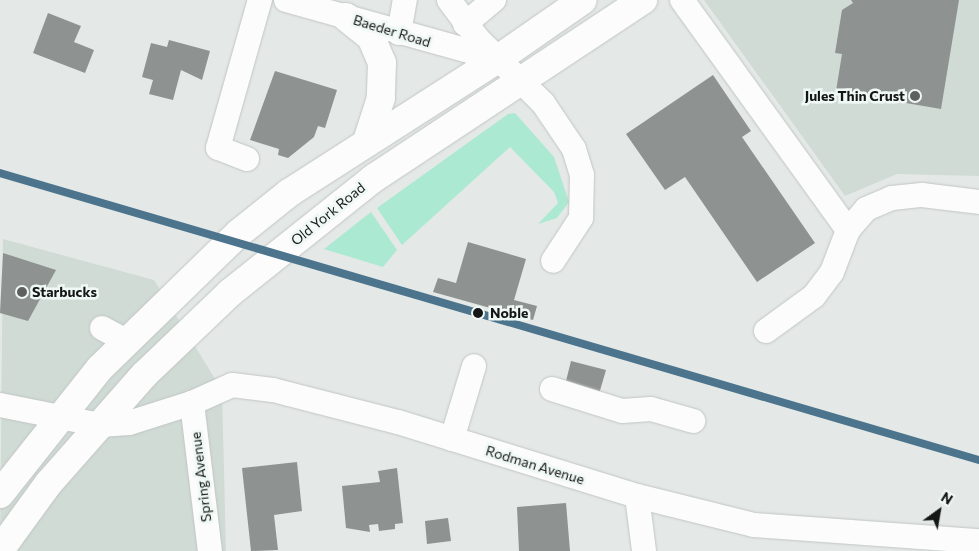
<!DOCTYPE html>
<html>
<head>
<meta charset="utf-8">
<style>
	body { margin:0 }
	#map { position:relative; width:979px; height:551px; overflow:hidden; background:#e4e9e7; font-family:Commissioner,sans-serif }
	div>[style] { position:absolute }
	.built>* { inset:0; background:#d0dbd6 }
	.green>* { inset:0; background:#abe9d2 }
	.building>* { inset:0; background:#8e9291 }
	.roads { filter:drop-shadow(0 0 1px #c1c5c3) drop-shadow(0 0 1px #c1c5c3) }
	.minor>* { height:24px; margin:-12px; padding:0 12px; transform-origin:12px; border-radius:12px; background:#fbfcfb }
	.highway>* { height:28px; margin:-14px; padding:0 14px; transform-origin:14px; border-radius:14px; background:#fbfcfb }
	.rail-1>* { height:8px; margin:-4px; padding:0 4px; transform-origin:4px; border-radius:4px; background:#4c748c }
	.dots>* { width:14px; height:14px; translate:-50% -50%; box-sizing:border-box; border:2px solid #eff8f4; border-radius:50% }
	span { translate:-50% -50%; white-space:nowrap; text-align:center; line-height:1.15; -webkit-text-stroke:5px #eff8f4; paint-order:stroke }
	.street-label { font-size:14px; color:#141716 }
	.poi-label { font-size:14px; color:#141716; font-weight:700 }
	.right { translate:-100% -50%; text-align:right }
	.left { translate:0 -50%; text-align:left }
	.stop-label { font-size:14px; color:#141716; font-weight:700 }
	.north { position:absolute; left:914px; top:486px; width:50px; height:50px; -webkit-text-stroke:4px #eff8f4; paint-order:stroke; rotate:32deg; font-size:14px; font-weight:700; line-height:20px; text-align:center; color:#141716 }
	.north::after { content:''; display:block; margin:auto; width:18px; height:22px; background:#141716; clip-path:polygon(50% 0,100% 100%,50% 72%,0 100%) }
</style>
</head>
<body>
<div id="map">
	<div class="built">
		<i style="clip-path:polygon(704px 0,979px 0,979px 176px,897px 174px,845px 196px)"></i>
		<i style="clip-path:polygon(3px 239px,154px 280px,222px 390px,226px 551px,0 551px)"></i>
	</div>
	<div class="green">
		<i style="clip-path:polygon(515px 113px,554px 157px,569px 202px,557px 218px,538px 224px,558px 203px,554px 192px,510px 147px,402px 245px,377px 208px,508px 114px)"></i>
		<i style="clip-path:polygon(371px 212px,397px 250px,383px 267px,324px 249px)"></i>
	</div>
	<div class="building">
		<i style="clip-path:polygon(851px 0,959px 0,941px 109px,836px 91px,842px 54px,835px 53px,842px 10px,853px 3px)"></i>
		<i style="clip-path:polygon(48px 13px,81px 26px,74px 42px,94px 50px,85px 73px,33px 53px)"></i>
		<i style="clip-path:polygon(169px 40px,210px 51px,202px 80px,181px 70px,173px 100px,149px 94px,153px 80px,142px 77px,151px 43px,167px 47px)"></i>
		<i style="clip-path:polygon(275px 71px,337px 90px,325px 128px,318px 126px,314px 137px,288px 158px,278px 155px,279px 149px,250px 140px)"></i>
		<i style="clip-path:polygon(713px 75px,751px 131px,742px 137px,815px 243px,757px 282px,685px 177px,665px 190px,626px 134px)"></i>
		<i style="clip-path:polygon(468px 242px,526px 259px,514px 300px,537px 306px,533px 320px,433px 292px,438px 278px,456px 283px)"></i>
		<i style="clip-path:polygon(3px 253px,56px 270px,28px 321px,0 313px)"></i>
		<i style="clip-path:polygon(571px 361px,606px 370px,599px 394px,565px 385px)"></i>
		<i style="clip-path:polygon(297px 462px,302px 511px,274px 515px,278px 550px,251px 551px,242px 468px)"></i>
		<i style="clip-path:polygon(397px 468px,403px 523px,395px 524px,395px 529px,379px 531px,378px 524px,369px 525px,370px 532px,346px 528px,342px 486px,380px 482px,378px 471px)"></i>
		<i style="clip-path:polygon(566px 503px,570px 551px,519px 551px,517px 507px)"></i>
		<i style="clip-path:polygon(448px 518px,451px 541px,427px 544px,425px 521px)"></i>
	</div>
	<div class="roads">
		<div class="minor">
			<i style="left:286px;top:0;width:220px;rotate:15.6deg"></i>
			<i style="left:449px;top:0;width:49px;rotate:53.4deg"></i>
			<i style="left:478px;top:39px;width:91px;rotate:44.6deg"></i>
			<i style="left:543px;top:103px;width:55px;rotate:56deg"></i>
			<i style="left:574px;top:149px;width:27px;rotate:73deg"></i>
			<i style="left:582px;top:175px;width:43px;rotate:91.3deg"></i>
			<i style="left:581px;top:218px;width:51px;rotate:123.1deg"></i>
			<i style="left:682px;top:0;width:284px;rotate:54.2deg"></i>
			<i style="left:465px;top:24px;width:38px;rotate:-40deg"></i>
			<i style="left:399px;top:33px;width:34px;rotate:-80deg"></i>
			<i style="left:247px;top:159px;width:31px;rotate:-159deg"></i>
			<i style="left:218px;top:148px;width:154px;rotate:-74.2deg"></i>
			<i style="left:102px;top:328px;width:27px;rotate:28deg"></i>
			<i style="left:766px;top:331px;width:59px;rotate:-36.1deg"></i>
			<i style="left:814px;top:296px;width:30px;rotate:-53deg"></i>
			<i style="left:832px;top:272px;width:45px;rotate:-69.1deg"></i>
			<i style="left:848px;top:230px;width:28px;rotate:-49deg"></i>
			<i style="left:866px;top:209px;width:28px;rotate:-23deg"></i>
			<i style="left:892px;top:198px;width:30px;rotate:-6deg"></i>
			<i style="left:922px;top:195px;width:57px;rotate:7deg"></i>
			<i style="left:552px;top:389px;width:73px;rotate:17.4deg"></i>
			<i style="left:622px;top:411px;width:29px;rotate:-4deg"></i>
			<i style="left:651px;top:409px;width:44px;rotate:15.9deg"></i>
			<i style="left:192px;top:403px;width:149px;rotate:83.1deg"></i>
			<i style="left:0;top:405px;width:102px;rotate:11.3deg"></i>
			<i style="left:100px;top:425px;width:29px;rotate:-4deg"></i>
			<i style="left:129px;top:423px;width:66px;rotate:-17.6deg"></i>
			<i style="left:192px;top:403px;width:44px;rotate:-24.2deg"></i>
			<i style="left:232px;top:385px;width:41px;rotate:7deg"></i>
			<i style="left:273px;top:390px;width:129px;rotate:14.4deg"></i>
			<i style="left:398px;top:422px;width:250px;rotate:17.2deg"></i>
			<i style="left:637px;top:496px;width:121px;rotate:13.9deg"></i>
			<i style="left:754px;top:525px;width:226px;rotate:4.1deg"></i>
			<i style="left:452px;top:439px;width:76px;rotate:-73.2deg"></i>
			<i style="left:637px;top:496px;width:55px;rotate:82.7deg"></i>
		</div>
		<div class="highway">
			<i style="left:346px;top:17px;width:32px;rotate:39deg"></i>
			<i style="left:371px;top:37px;width:28px;rotate:67deg"></i>
			<i style="left:382px;top:63px;width:35px;rotate:92deg"></i>
			<i style="left:381px;top:98px;width:45px;rotate:108deg"></i>
			<i style="left:0;top:494px;width:161px;rotate:-51.6deg"></i>
			<i style="left:100px;top:368px;width:194px;rotate:-44.2deg"></i>
			<i style="left:239px;top:233px;width:64px;rotate:-38.7deg"></i>
			<i style="left:289px;top:193px;width:248px;rotate:-32.7deg"></i>
			<i style="left:498px;top:59px;width:103px;rotate:-34.8deg"></i>
			<i style="left:0;top:550px;width:82px;rotate:-54deg"></i>
			<i style="left:48px;top:484px;width:79px;rotate:-48.6deg"></i>
			<i style="left:100px;top:425px;width:67px;rotate:-48.7deg"></i>
			<i style="left:144px;top:375px;width:120px;rotate:-43.7deg"></i>
			<i style="left:231px;top:292px;width:183px;rotate:-38.6deg"></i>
			<i style="left:374px;top:178px;width:323px;rotate:-33.5deg"></i>
		</div>
	</div>
	<div class="rail-1">
		<i style="left:0;top:173px;width:1020px;rotate:16.34deg"></i>
	</div>
	<div class="dots">
		<i style="left:915px;top:96px;background:#5d605f"></i>
		<i style="left:22px;top:292px;background:#5d605f"></i>
		<i style="left:478px;top:313px;background:#141716"></i>
	</div>
	<div class="street-label">
		<span style="left:392px;top:31px;rotate:17deg">Baeder Road</span>
		<span style="left:328px;top:214px;rotate:-39deg">Old York Road</span>
		<span style="left:535px;top:465px;rotate:17deg">Rodman Avenue</span>
		<span style="left:201px;top:477px;rotate:-97deg">Spring Avenue</span>
	</div>
	<div class="poi-label">
		<span class="right" style="left:905px;top:96px">Jules Thin Crust</span>
		<span class="left" style="left:32px;top:292px">Starbucks</span>
	</div>
	<div class="stop-label">
		<span class="left" style="left:490px;top:313px">Noble</span>
	</div>
	<div class="north">N</div>
</div>
</body>
</html>
